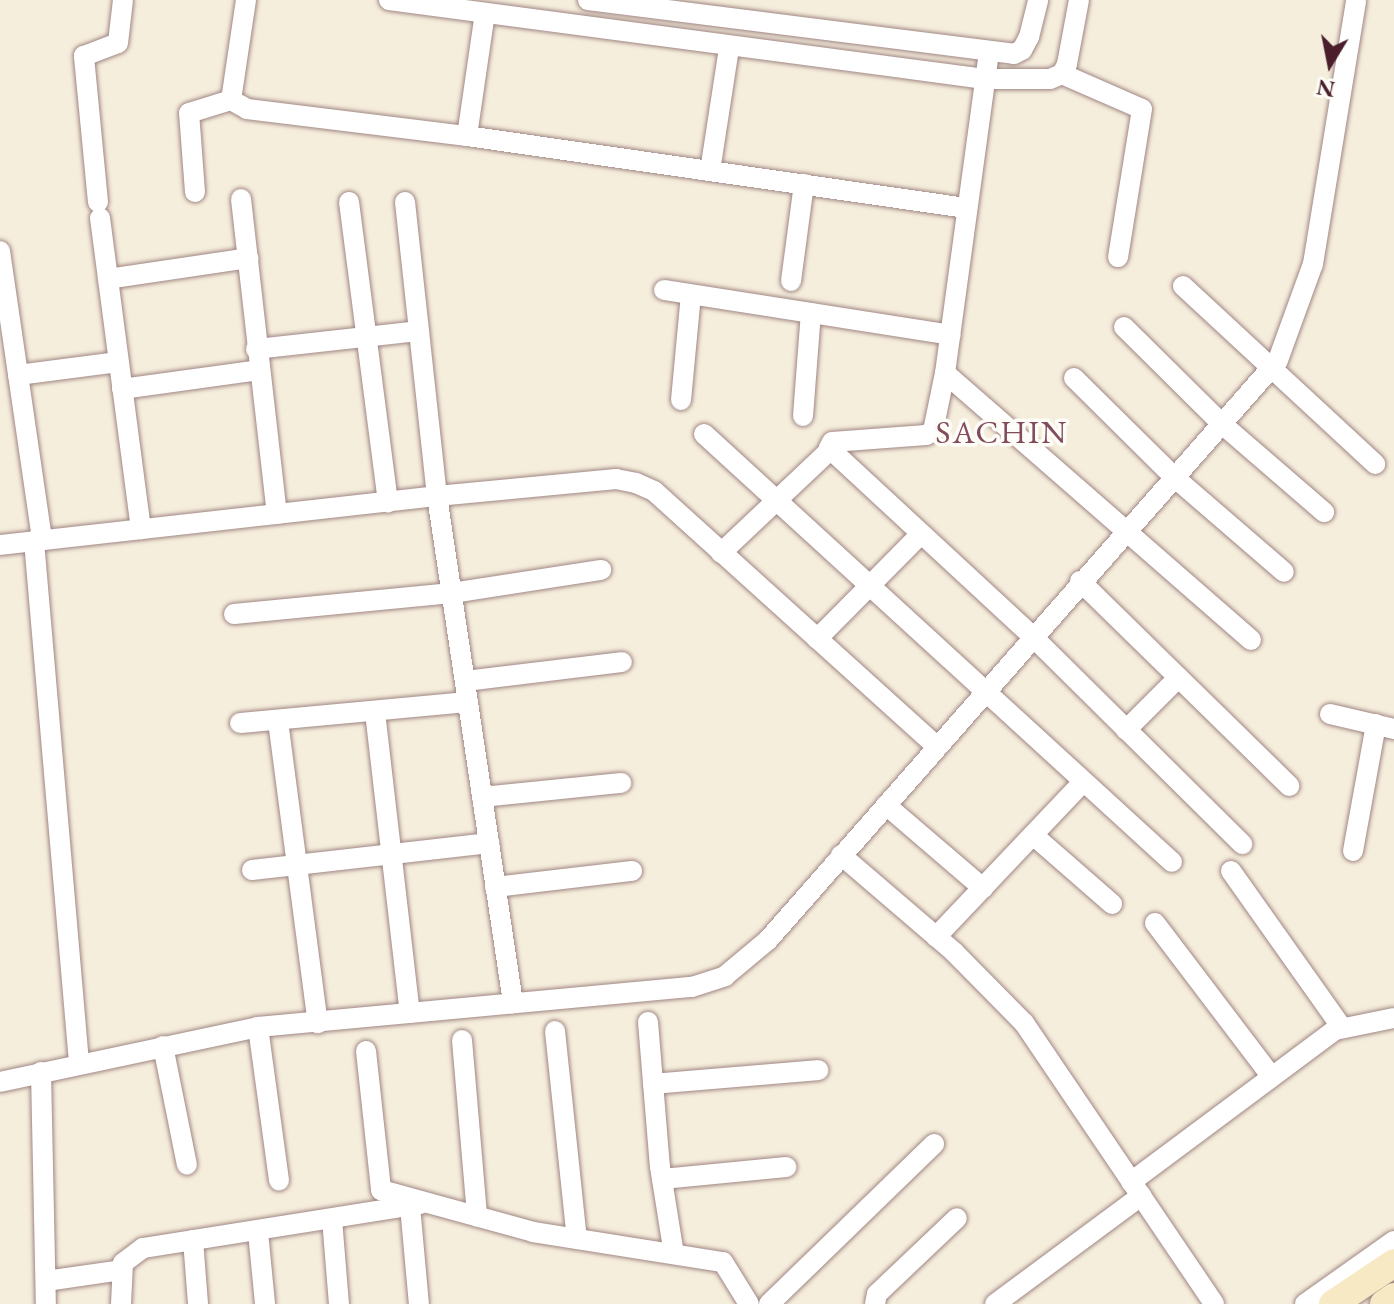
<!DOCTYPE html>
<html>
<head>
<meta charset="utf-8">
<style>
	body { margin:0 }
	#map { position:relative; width:1394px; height:1304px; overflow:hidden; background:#f6eedc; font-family:"EB Garamond",serif }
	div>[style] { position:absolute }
	.roads { filter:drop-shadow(0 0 2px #a08684) drop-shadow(0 0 2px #a08684) }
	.street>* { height:20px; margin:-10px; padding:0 10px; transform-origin:10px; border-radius:10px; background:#fff }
	.secondary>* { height:28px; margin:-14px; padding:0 14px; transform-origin:14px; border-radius:14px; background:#f6e9c3 }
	span { translate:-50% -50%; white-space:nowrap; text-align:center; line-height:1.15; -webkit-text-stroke:7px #fdfcf7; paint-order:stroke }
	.quarter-label { font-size:32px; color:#824b5e; letter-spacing:2px }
	.north { position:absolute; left:1290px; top:24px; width:80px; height:80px; -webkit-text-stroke:6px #fdfcf7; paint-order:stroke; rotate:190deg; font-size:22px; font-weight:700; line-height:32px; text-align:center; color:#4a1f2b }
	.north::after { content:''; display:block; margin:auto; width:28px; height:36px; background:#4a1f2b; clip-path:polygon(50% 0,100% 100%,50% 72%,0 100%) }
</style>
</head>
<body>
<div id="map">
	<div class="roads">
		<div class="street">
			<i style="left:246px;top:0;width:101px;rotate:98.5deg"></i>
			<i style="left:231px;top:100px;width:18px;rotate:29deg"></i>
			<i style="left:247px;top:109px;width:222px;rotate:7deg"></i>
			<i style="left:467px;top:136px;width:504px;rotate:8.21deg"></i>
			<i style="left:389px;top:0;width:601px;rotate:7.55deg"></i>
			<i style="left:985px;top:79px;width:65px"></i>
			<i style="left:1050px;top:79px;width:13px;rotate:-23deg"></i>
			<i style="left:1062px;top:74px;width:11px;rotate:-63deg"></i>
			<i style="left:1067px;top:64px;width:65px;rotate:-79.4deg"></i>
			<i style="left:588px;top:0;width:429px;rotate:7.2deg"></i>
			<i style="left:1014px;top:54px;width:9px;rotate:-27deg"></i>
			<i style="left:1022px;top:50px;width:15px;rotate:-62deg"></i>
			<i style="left:1029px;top:37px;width:38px;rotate:-76deg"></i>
			<i style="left:989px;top:52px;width:324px;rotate:97.8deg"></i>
			<i style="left:945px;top:373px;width:59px;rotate:101.7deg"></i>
			<i style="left:933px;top:431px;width:8px;rotate:150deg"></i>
			<i style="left:926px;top:435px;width:94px;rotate:175.7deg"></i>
			<i style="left:832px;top:442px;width:7px;rotate:117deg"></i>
			<i style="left:829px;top:448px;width:277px;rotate:42.8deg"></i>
			<i style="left:1032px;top:636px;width:296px;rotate:44.7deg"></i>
			<i style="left:1062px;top:74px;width:87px;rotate:23.6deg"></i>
			<i style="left:1142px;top:109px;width:150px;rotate:99.2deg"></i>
			<i style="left:467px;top:136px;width:124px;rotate:-81.7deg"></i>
			<i style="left:710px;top:171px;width:124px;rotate:-81.2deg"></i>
			<i style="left:195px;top:192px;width:79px;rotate:-94.3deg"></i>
			<i style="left:189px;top:113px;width:44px;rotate:-17.2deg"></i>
			<i style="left:241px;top:199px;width:317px;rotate:83.5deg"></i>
			<i style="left:98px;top:202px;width:147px;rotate:-95.5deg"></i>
			<i style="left:84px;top:56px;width:36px;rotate:-21deg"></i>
			<i style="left:118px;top:43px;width:43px;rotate:-83.4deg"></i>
			<i style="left:349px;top:202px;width:303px;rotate:82.6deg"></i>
			<i style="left:405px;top:202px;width:296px;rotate:83.8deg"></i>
			<i style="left:437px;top:496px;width:513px;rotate:81.47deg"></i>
			<i style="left:100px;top:218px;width:314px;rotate:82.5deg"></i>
			<i style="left:0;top:251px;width:292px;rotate:81.7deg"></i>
			<i style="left:108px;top:279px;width:142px;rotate:-8.5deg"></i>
			<i style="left:791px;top:281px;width:98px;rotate:-82.4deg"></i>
			<i style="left:1183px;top:286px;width:262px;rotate:42.8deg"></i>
			<i style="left:664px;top:290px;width:290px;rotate:8.9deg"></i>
			<i style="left:1124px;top:327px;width:138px;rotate:44.7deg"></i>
			<i style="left:1222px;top:424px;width:135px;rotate:40.8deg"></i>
			<i style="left:256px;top:349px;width:164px;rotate:-6.3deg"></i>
			<i style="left:945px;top:373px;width:406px;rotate:41.1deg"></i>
			<i style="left:18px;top:375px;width:101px;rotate:-7.4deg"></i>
			<i style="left:1074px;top:378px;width:141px;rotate:44.7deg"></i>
			<i style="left:1174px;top:477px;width:145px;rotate:40.8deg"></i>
			<i style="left:122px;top:389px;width:138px;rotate:-7.9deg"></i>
			<i style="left:681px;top:400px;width:105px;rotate:-84.6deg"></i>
			<i style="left:803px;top:416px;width:103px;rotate:-85.6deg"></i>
			<i style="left:704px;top:434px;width:634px;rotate:42.44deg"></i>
			<i style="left:34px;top:541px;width:524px;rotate:85.07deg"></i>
			<i style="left:0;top:545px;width:440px;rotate:-6.4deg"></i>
			<i style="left:437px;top:496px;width:180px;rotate:-5.4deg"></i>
			<i style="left:616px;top:479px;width:20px;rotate:11deg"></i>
			<i style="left:636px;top:483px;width:20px;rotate:24deg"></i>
			<i style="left:654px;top:491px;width:380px;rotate:42.1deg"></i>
			<i style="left:721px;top:553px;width:150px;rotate:-43.4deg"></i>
			<i style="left:1080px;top:581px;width:293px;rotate:44.4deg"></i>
			<i style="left:234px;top:614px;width:219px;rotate:-5.5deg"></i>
			<i style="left:452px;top:593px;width:151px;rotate:-8.8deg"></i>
			<i style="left:817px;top:639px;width:148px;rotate:-45.3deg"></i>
			<i style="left:465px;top:681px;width:158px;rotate:-6.9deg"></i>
			<i style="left:375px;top:712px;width:303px;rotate:83.4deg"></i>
			<i style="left:1330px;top:714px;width:66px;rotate:13.2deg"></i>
			<i style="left:278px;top:721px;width:305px;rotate:82.5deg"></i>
			<i style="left:240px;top:723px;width:229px;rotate:-5.3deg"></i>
			<i style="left:1126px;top:730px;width:74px;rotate:-45deg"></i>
			<i style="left:482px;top:797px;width:140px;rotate:-5.8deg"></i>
			<i style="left:886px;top:805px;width:128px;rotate:40.6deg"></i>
			<i style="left:1033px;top:835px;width:105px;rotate:41.1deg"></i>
			<i style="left:1353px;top:851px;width:129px;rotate:-79.7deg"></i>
			<i style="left:841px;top:855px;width:149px;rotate:40.6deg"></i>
			<i style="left:954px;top:952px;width:100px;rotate:45.4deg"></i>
			<i style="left:1024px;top:1023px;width:339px;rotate:55.9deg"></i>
			<i style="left:252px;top:870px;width:239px;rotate:-6.5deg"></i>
			<i style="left:1231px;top:871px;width:192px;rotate:54.7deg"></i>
			<i style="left:495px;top:887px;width:138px;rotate:-6.7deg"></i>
			<i style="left:1155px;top:923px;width:193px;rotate:52.8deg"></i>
			<i style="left:936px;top:937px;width:212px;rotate:-46.5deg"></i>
			<i style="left:648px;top:1022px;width:145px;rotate:85.3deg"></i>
			<i style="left:660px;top:1167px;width:88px;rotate:80.9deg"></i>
			<i style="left:258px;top:1027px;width:155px;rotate:82.2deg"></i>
			<i style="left:555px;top:1031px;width:209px;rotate:84deg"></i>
			<i style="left:462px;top:1040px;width:177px;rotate:85.1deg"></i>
			<i style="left:163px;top:1046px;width:121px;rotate:78.6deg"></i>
			<i style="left:366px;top:1051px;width:140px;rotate:83.8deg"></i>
			<i style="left:381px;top:1190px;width:158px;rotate:15.4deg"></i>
			<i style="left:533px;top:1232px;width:192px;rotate:9deg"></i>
			<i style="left:723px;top:1262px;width:49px;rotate:58.2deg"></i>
			<i style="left:41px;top:1072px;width:232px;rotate:88.8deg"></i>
			<i style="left:0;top:1082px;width:264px;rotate:-12deg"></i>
			<i style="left:258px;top:1027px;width:436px;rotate:-5.3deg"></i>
			<i style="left:692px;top:987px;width:35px;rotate:-18deg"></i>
			<i style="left:725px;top:976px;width:56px;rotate:-39.9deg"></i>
			<i style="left:768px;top:940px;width:772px;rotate:-48.67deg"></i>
			<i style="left:1278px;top:360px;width:102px;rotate:-70deg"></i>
			<i style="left:1313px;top:264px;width:267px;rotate:-80.7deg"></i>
			<i style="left:653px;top:1084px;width:166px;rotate:-4.8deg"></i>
			<i style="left:662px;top:1179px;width:125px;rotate:-5.5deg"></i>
			<i style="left:1131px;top:1182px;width:254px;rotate:-36.7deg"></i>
			<i style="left:1335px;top:1030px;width:60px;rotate:-11.5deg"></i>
			<i style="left:410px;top:1206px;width:98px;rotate:84.8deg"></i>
			<i style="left:332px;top:1219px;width:85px;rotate:85.3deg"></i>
			<i style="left:258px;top:1232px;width:72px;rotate:84.4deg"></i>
			<i style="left:193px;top:1240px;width:64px;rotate:85.5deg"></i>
			<i style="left:46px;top:1281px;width:76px;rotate:-8.3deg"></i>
			<i style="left:121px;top:1304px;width:41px;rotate:-87.2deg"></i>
			<i style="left:123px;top:1263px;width:25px;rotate:-37deg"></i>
			<i style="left:143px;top:1248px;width:281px;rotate:-9deg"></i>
			<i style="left:769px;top:1304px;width:230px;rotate:-44.1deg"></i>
			<i style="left:875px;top:1304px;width:10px;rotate:-79deg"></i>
			<i style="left:877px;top:1294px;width:110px;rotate:-43.5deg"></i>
			<i style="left:995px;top:1304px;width:182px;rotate:-36.5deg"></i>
			<i style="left:1305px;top:1304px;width:109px;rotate:-35.3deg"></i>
		</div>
		<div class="secondary">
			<i style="left:1333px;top:1304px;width:73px;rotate:-33.9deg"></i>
			<i style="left:1384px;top:1304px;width:12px;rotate:-35deg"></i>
		</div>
	</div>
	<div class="quarter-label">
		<span style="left:1002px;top:432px">SACHIN</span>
	</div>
	<div class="north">N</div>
</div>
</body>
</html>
